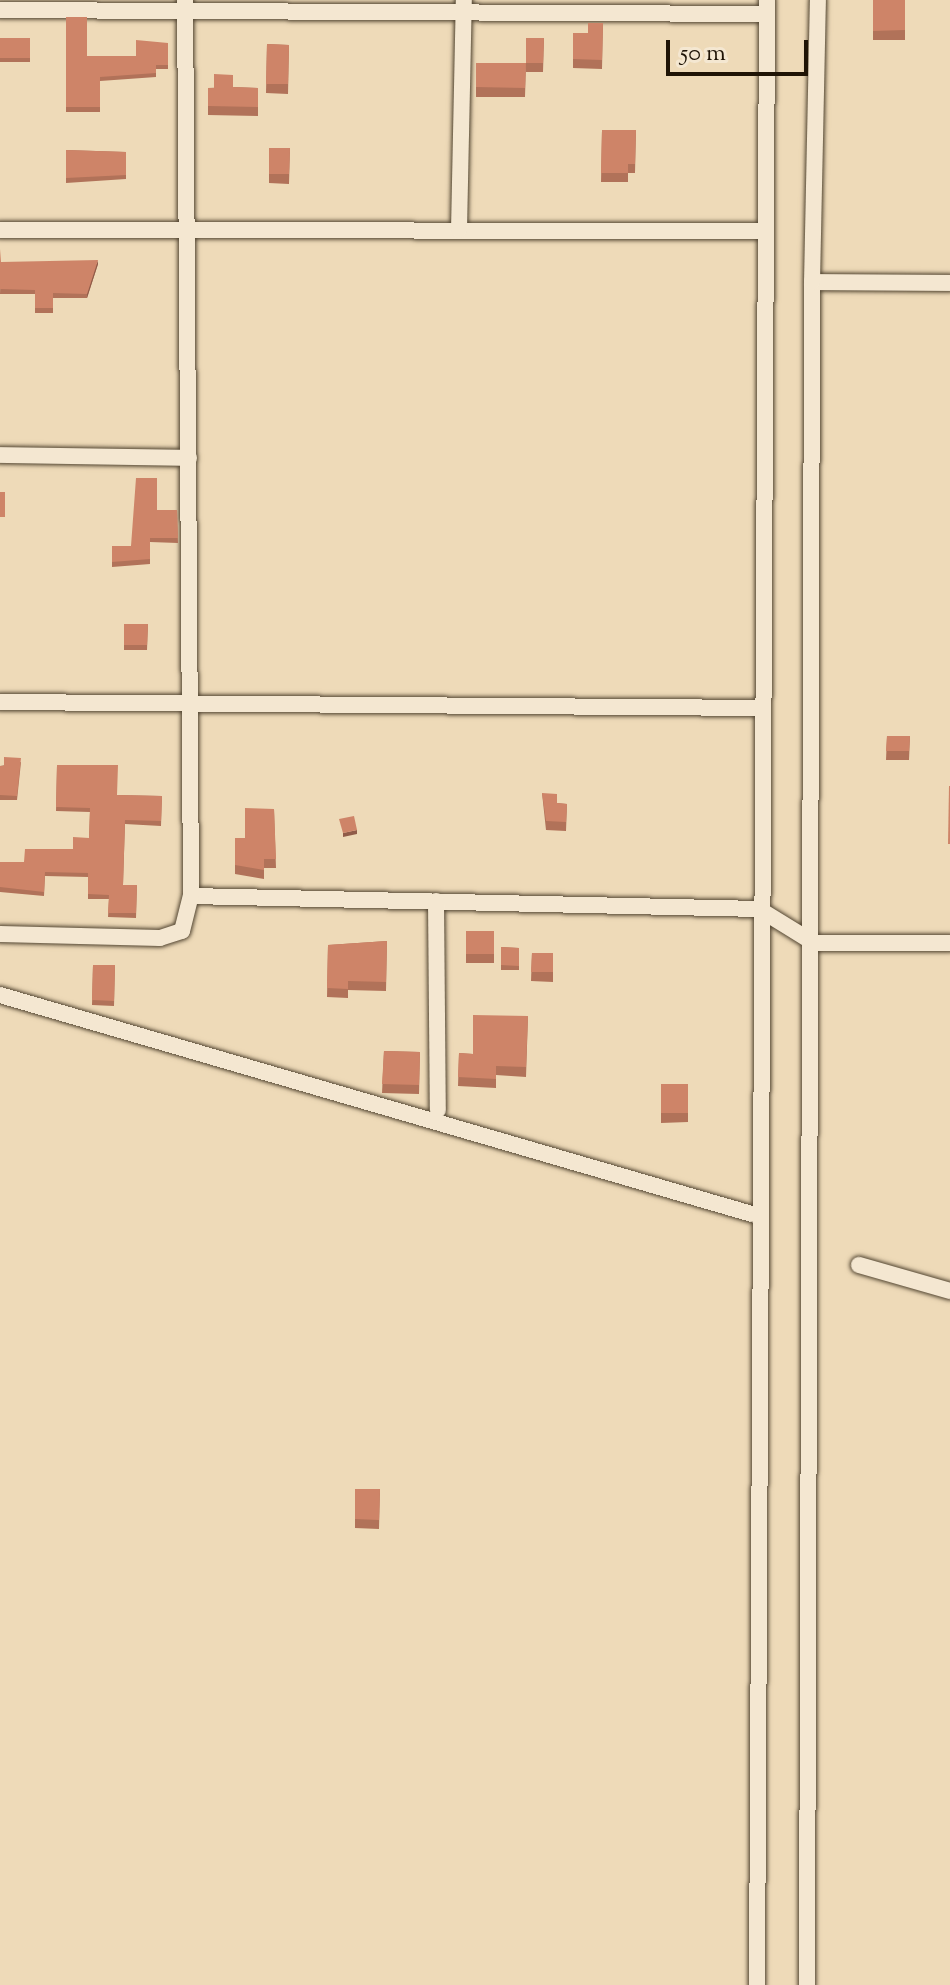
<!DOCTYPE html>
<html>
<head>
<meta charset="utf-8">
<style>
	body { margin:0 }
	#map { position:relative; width:950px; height:1985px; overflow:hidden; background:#eedab8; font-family:"Sorts Mill Goudy",serif }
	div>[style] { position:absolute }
	.roads { filter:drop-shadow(0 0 2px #534632) drop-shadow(0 0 2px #534632) }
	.minor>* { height:16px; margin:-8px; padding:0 8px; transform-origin:8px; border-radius:8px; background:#f4e7d1 }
	.wall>* { inset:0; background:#b17259 }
	.shaded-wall>* { inset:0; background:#905c49 }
	.building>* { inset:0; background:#ce8468 }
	span { translate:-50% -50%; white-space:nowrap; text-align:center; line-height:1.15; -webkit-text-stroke:6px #f4e7d1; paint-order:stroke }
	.scale { position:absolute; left:666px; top:40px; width:142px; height:36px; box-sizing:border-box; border:4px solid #1f1406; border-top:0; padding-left:10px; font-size:24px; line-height:28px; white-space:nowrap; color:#1f1406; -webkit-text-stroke:6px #f4e7d1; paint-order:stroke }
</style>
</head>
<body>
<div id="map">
	<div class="roads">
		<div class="minor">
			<i style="left:0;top:10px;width:767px;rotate:0.3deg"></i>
			<i style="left:0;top:230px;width:766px;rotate:0.07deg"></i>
			<i style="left:459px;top:230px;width:230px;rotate:-88.8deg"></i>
			<i style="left:812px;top:282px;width:138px;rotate:0.4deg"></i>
			<i style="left:0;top:455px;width:189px;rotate:0.9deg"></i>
			<i style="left:0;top:702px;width:763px;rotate:0.45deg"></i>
			<i style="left:191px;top:896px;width:568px;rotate:1.31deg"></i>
			<i style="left:759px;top:909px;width:65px;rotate:31.7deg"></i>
			<i style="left:814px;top:943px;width:136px"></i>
			<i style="left:436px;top:901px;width:209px;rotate:89.5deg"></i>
			<i style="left:0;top:934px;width:160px;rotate:1.4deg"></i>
			<i style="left:160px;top:938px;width:23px;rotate:-18deg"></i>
			<i style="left:182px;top:931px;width:36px;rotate:-76deg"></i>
			<i style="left:191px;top:896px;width:896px;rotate:-90.38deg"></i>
			<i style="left:0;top:995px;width:783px;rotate:16.24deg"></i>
			<i style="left:859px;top:1265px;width:95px;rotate:15.9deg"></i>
			<i style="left:757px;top:1985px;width:1985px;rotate:-89.71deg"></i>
			<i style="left:807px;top:1985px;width:1703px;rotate:-89.83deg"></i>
			<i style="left:812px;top:282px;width:282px;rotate:-88.8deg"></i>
		</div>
	</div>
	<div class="wall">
		<i style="clip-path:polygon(873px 0,905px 0,905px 40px,873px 40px)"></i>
		<i style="clip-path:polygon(66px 17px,87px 56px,136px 56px,168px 43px,168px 69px,156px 69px,156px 77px,100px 81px,100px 112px,66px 112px)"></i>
		<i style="clip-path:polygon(603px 23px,602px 69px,573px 68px,573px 33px,588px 33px)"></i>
		<i style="clip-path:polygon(0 38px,30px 38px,30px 62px,0 62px)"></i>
		<i style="clip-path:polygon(526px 38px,544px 38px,543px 72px,526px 72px)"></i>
		<i style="clip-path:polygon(267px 44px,289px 45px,288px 94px,266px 93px)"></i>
		<i style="clip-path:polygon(476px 63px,526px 63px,525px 97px,476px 97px)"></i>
		<i style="clip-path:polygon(233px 87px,258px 88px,258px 116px,208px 115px,208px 88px)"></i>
		<i style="clip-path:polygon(602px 130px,636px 130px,635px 173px,628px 173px,628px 182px,601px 182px)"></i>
		<i style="clip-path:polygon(269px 148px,290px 148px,289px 184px,269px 183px)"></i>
		<i style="clip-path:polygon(66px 150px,126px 152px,126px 179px,66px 183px)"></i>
		<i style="clip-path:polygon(1px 262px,98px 264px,87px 298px,53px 298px,53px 313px,35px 313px,35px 294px,0 294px)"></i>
		<i style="clip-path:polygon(157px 510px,177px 510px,178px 543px,150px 542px,150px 564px,112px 567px,112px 546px,131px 546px)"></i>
		<i style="clip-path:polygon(124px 624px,148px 624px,147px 650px,124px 650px)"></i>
		<i style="clip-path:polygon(887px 736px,910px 736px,909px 760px,886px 760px)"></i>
		<i style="clip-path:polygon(21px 762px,17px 800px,0 800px,0 766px)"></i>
		<i style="clip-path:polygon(57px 765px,117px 795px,162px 796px,161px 826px,125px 824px,123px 885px,137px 885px,136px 918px,108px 917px,109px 899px,88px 899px,88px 877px,45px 876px,44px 896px,0 892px,0 862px,24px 862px,73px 849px,89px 838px,90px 812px,56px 811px)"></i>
		<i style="clip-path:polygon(542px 793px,557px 803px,567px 804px,566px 831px,546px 830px)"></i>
		<i style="clip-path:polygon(274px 809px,276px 868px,264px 868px,264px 879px,235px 874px,235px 838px,245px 838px)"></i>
		<i style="clip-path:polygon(466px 931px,494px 931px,494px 963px,466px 963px)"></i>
		<i style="clip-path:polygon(387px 941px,386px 991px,348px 990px,348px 998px,327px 997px,328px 945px)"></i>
		<i style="clip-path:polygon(501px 947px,519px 948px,519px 970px,501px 970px)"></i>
		<i style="clip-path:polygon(532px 953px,553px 953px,553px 982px,531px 981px)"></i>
		<i style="clip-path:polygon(93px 965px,115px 965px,114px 1006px,92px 1005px)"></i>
		<i style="clip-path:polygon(528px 1016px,526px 1077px,496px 1075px,496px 1088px,458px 1086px,459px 1053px,473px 1054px)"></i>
		<i style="clip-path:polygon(384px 1051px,420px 1052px,419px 1094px,382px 1093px)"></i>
		<i style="clip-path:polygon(661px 1084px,688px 1084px,688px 1122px,661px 1123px)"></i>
		<i style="clip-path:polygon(355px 1489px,380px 1489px,379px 1529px,355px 1528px)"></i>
	</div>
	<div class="shaded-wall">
		<i style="clip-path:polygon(98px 260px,98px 264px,87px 298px,87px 294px)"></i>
		<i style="clip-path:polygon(357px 830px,357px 834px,343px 837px,343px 833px)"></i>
	</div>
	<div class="building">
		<i style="clip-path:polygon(873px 0,905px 0,905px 30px,873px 31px)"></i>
		<i style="clip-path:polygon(66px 17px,87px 17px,87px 56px,136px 56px,136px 40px,168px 43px,168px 65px,156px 65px,156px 73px,100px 77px,100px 107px,66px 107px)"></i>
		<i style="clip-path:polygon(588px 23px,603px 23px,602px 60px,573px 59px,573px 33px,588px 33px)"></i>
		<i style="clip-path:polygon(0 38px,30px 38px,30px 58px,0 58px)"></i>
		<i style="clip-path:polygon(526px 38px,544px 38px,543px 63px,526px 63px)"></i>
		<i style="clip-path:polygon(267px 44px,289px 45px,288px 84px,266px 84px)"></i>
		<i style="clip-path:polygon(476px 63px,526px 63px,525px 88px,476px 87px)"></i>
		<i style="clip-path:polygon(214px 74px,233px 75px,233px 87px,258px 88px,258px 107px,208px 106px,208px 88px,214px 88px)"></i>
		<i style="clip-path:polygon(602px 130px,636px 130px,635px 164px,628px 164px,628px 173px,601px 173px)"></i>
		<i style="clip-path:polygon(269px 148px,290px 148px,289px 174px,269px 174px)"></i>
		<i style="clip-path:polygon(66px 150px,126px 152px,126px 175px,66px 178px)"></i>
		<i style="clip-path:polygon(0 249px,1px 262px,98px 260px,87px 294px,53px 293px,53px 308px,35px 308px,35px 290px,0 289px)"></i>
		<i style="clip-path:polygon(136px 478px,157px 478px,157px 510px,177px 510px,178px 538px,150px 538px,150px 559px,112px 562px,112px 546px,131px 546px)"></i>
		<i style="clip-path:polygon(0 492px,5px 492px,5px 517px,0 517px)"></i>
		<i style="clip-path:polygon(124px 624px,148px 624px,147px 645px,124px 645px)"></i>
		<i style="clip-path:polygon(887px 736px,910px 736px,909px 751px,886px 751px)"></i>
		<i style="clip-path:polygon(4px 757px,21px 758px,17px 796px,0 795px,0 766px,4px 766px)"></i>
		<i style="clip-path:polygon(57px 765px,118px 765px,117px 795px,162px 796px,161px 821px,125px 820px,123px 885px,137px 885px,136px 913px,108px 913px,109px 895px,88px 894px,88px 873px,45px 872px,44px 892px,0 887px,0 862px,24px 862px,25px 849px,73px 849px,73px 837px,89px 838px,90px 808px,56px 807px)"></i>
		<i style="clip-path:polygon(949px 786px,950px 786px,950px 844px,948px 844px)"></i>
		<i style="clip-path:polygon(542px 793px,557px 794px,557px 803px,567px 804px,566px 822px,546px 821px)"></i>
		<i style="clip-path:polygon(245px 808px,274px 809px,276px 859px,264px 859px,264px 870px,235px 865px,235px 838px,245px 838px)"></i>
		<i style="clip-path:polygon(354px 816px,357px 830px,343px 833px,339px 819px)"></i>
		<i style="clip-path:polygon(466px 931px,494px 931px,494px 954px,466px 954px)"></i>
		<i style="clip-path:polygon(387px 941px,386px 982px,348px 981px,348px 989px,327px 988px,328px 945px)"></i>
		<i style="clip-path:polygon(501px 947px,519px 948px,519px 966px,501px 965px)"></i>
		<i style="clip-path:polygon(532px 953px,553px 953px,553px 972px,531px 972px)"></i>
		<i style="clip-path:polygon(93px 965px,115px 965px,114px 1001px,92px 1000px)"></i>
		<i style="clip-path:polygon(473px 1015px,528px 1016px,526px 1067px,496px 1066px,496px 1079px,458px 1077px,459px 1053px,473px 1054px)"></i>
		<i style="clip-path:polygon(384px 1051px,420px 1052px,419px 1085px,382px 1084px)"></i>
		<i style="clip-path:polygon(661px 1084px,688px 1084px,688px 1113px,661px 1113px)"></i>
		<i style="clip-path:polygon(355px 1489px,380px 1489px,379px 1520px,355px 1519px)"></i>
	</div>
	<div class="scale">50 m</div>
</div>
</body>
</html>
